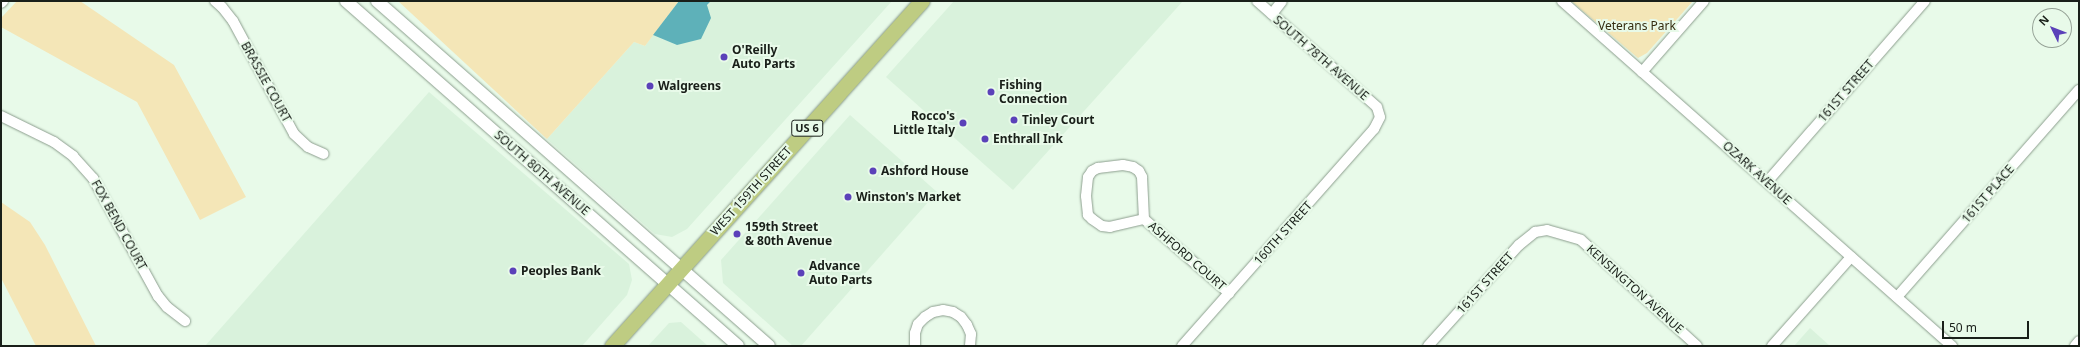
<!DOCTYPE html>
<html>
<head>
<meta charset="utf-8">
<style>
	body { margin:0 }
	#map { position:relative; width:2080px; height:347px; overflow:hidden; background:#e8fae9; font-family:"Noto Sans",sans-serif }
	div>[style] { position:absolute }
	.built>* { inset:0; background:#d9f2dc }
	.green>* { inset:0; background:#f4e6b7 }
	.water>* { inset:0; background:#5eb1b9 }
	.roads { filter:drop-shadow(0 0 1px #8c9e8e) drop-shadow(0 0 1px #8c9e8e) }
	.minor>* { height:10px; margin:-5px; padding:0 5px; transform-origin:5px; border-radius:5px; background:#fff }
	.tertiary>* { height:12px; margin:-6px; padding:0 6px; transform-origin:6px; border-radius:6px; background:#fff }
	.primary>* { height:15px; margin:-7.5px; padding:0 7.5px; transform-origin:7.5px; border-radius:7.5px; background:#becc82 }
	.dots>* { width:11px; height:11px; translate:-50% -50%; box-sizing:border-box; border:2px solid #e8fae9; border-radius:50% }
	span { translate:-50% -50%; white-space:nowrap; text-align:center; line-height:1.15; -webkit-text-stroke:4px #e8fae9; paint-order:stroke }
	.shield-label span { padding:1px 3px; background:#e8fae9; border:1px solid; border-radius:3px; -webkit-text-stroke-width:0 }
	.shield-label { font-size:11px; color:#191f19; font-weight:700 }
	.park-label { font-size:12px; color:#352c10 }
	.poi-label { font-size:12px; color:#191f19; font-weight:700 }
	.left { translate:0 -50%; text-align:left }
	.right { translate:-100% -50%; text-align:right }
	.street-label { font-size:12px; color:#191f19 }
	.frame { position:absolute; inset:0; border:2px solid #191f19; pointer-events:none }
	.north { position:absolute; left:2032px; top:8px; width:40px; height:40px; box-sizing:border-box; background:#e8fae9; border:1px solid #95a296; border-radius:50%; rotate:313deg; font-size:11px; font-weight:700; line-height:16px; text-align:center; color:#191f19 }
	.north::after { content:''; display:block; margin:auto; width:14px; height:18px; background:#5b41b9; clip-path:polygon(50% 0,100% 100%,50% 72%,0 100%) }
	.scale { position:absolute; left:1942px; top:321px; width:87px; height:18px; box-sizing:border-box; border:2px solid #191f19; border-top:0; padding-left:5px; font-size:12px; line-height:14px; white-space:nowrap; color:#191f19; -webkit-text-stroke:3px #e8fae9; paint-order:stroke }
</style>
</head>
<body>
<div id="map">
	<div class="built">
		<i style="clip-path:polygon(711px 1px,892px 1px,687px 229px,672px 237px,655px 234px,547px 139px,634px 42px,645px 46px,653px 35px,677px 45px)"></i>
		<i style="clip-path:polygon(954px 1px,1183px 1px,1013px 190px,886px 77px)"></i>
		<i style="clip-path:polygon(429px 92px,629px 264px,632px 280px,627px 295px,582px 346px,205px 346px)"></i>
		<i style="clip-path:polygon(850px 115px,937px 192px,801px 346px,793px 346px,723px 283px,721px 260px)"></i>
		<i style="clip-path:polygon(681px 322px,708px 346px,648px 346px,669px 323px)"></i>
		<i style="clip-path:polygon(1810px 328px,1830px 346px,1794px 346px)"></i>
	</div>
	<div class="green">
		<i style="clip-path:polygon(17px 1px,80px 1px,174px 65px,246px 197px,200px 220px,137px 102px,1px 27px,1px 18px)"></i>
		<i style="clip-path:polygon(398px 1px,679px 1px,645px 46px,634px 42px,547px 139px)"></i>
		<i style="clip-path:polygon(1571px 1px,1693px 1px,1647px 53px,1638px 58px)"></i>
		<i style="clip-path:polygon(1px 202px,30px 222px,45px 245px,96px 346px,36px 346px,1px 278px)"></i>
	</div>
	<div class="water">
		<i style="clip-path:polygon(679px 1px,711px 1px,707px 5px,711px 18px,701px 39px,677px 45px,653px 35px)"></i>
	</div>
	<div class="roads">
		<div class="minor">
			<i style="left:215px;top:1px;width:9px;rotate:41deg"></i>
			<i style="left:222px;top:7px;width:18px;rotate:52deg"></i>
			<i style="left:233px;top:21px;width:128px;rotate:61.6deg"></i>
			<i style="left:294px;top:134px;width:19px;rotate:43deg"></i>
			<i style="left:308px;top:147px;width:17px;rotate:24deg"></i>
			<i style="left:1562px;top:1px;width:521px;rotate:41.5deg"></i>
			<i style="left:1px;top:3px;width:3px;rotate:-45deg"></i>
			<i style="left:1272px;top:14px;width:16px;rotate:-52deg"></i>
			<i style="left:1642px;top:72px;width:94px;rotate:-48.9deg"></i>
			<i style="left:1px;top:116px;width:59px;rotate:26.1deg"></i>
			<i style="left:54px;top:142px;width:24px;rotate:36deg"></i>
			<i style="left:73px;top:156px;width:30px;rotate:48deg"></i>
			<i style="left:93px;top:178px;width:135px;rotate:61.2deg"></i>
			<i style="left:158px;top:296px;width:14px;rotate:51deg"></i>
			<i style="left:167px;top:307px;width:23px;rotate:38deg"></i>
			<i style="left:1767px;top:182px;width:240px;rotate:-48.9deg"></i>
			<i style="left:1144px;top:219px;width:35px;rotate:167deg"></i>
			<i style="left:1110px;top:227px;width:8px;rotate:-173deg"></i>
			<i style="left:1102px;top:226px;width:12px;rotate:-145deg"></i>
			<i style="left:1092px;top:219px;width:6px;rotate:-135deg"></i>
			<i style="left:1088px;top:215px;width:19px;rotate:-96deg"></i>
			<i style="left:1086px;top:196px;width:19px;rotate:-84deg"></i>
			<i style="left:1088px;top:177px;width:7px;rotate:-56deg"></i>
			<i style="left:1092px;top:171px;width:7px;rotate:-27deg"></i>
			<i style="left:1098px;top:168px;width:25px;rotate:-7deg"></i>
			<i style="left:1123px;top:165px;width:10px;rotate:11deg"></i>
			<i style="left:1133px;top:167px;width:7px;rotate:34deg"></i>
			<i style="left:1139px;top:171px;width:7px;rotate:63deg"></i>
			<i style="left:1142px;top:177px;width:42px;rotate:87.3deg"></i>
			<i style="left:1144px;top:219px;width:113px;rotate:41deg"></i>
			<i style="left:1897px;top:297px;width:276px;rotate:-48.7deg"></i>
			<i style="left:915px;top:346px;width:13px;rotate:-90deg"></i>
			<i style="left:915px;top:333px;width:9px;rotate:-72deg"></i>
			<i style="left:918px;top:324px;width:10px;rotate:-45deg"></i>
			<i style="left:925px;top:317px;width:9px;rotate:-32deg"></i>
			<i style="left:933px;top:312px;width:10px;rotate:-11deg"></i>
			<i style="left:943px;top:310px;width:10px;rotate:11deg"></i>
			<i style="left:953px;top:312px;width:9px;rotate:32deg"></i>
			<i style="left:961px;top:317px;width:10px;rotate:53deg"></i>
			<i style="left:967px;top:325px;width:10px;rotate:66deg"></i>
			<i style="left:971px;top:334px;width:12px;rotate:95deg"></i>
			<i style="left:1182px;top:346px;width:290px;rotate:-48.5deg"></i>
			<i style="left:1374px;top:129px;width:13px;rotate:-63deg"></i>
			<i style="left:1380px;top:117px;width:10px;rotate:-107deg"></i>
			<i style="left:1377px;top:107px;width:160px;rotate:-138.5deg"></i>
			<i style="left:1428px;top:346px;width:136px;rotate:-48deg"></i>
			<i style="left:1519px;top:245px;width:21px;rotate:-39deg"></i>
			<i style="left:1535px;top:232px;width:12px;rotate:-9deg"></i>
			<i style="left:1547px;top:230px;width:35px;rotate:16deg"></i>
			<i style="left:1581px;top:240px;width:157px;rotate:42.4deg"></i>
			<i style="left:1772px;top:346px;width:119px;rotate:-48.4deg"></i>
			<i style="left:2075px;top:346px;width:6px;rotate:-51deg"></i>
		</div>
		<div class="tertiary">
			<i style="left:346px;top:1px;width:522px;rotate:41.35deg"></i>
			<i style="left:377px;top:1px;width:522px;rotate:41.35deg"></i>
		</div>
		<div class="primary">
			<i style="left:612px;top:346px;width:464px;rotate:-48.1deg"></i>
		</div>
	</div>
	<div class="dots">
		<i style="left:724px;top:57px;background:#5b41b9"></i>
		<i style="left:650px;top:86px;background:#5b41b9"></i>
		<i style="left:991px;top:92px;background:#5b41b9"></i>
		<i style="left:1014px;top:120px;background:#5b41b9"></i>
		<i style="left:963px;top:123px;background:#5b41b9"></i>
		<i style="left:985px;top:139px;background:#5b41b9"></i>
		<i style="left:873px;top:171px;background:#5b41b9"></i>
		<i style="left:848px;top:197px;background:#5b41b9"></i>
		<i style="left:737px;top:234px;background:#5b41b9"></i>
		<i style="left:513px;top:271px;background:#5b41b9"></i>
		<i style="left:801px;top:273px;background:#5b41b9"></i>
	</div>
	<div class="shield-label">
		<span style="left:807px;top:128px">US 6</span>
	</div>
	<div class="park-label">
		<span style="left:1637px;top:26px">Veterans Park</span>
	</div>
	<div class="poi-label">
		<span class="left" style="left:732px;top:57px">O'Reilly<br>Auto Parts</span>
		<span class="left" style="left:999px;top:92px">Fishing<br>Connection</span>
		<span class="left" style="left:658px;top:86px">Walgreens</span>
		<span class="right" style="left:955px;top:123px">Rocco's<br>Little Italy</span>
		<span class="left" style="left:1022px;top:120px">Tinley Court</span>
		<span class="left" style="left:993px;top:139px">Enthrall Ink</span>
		<span class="left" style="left:881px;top:171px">Ashford House</span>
		<span class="left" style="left:856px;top:197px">Winston's Market</span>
		<span class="left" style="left:745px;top:234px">159th Street<br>&amp; 80th Avenue</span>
		<span class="left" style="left:809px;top:273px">Advance<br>Auto Parts</span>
		<span class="left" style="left:521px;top:271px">Peoples Bank</span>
	</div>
	<div class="street-label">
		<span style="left:1321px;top:58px;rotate:41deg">SOUTH 78TH AVENUE</span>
		<span style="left:266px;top:82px;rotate:61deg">BRASSIE COURT</span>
		<span style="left:1846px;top:91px;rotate:-49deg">161ST STREET</span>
		<span style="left:542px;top:173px;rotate:41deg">SOUTH 80TH AVENUE</span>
		<span style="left:1757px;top:173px;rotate:42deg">OZARK AVENUE</span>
		<span style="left:751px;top:191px;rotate:-48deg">WEST 159TH STREET</span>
		<span style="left:1988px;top:194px;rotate:-49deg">161ST PLACE</span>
		<span style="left:119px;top:225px;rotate:61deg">FOX BEND COURT</span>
		<span style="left:1283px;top:233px;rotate:-48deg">160TH STREET</span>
		<span style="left:1187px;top:256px;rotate:41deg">ASHFORD COURT</span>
		<span style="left:1485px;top:283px;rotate:-48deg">161ST STREET</span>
		<span style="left:1635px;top:289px;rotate:42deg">KENSINGTON AVENUE</span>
	</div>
	<div class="frame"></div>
	<div class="north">N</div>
	<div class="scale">50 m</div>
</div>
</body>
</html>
